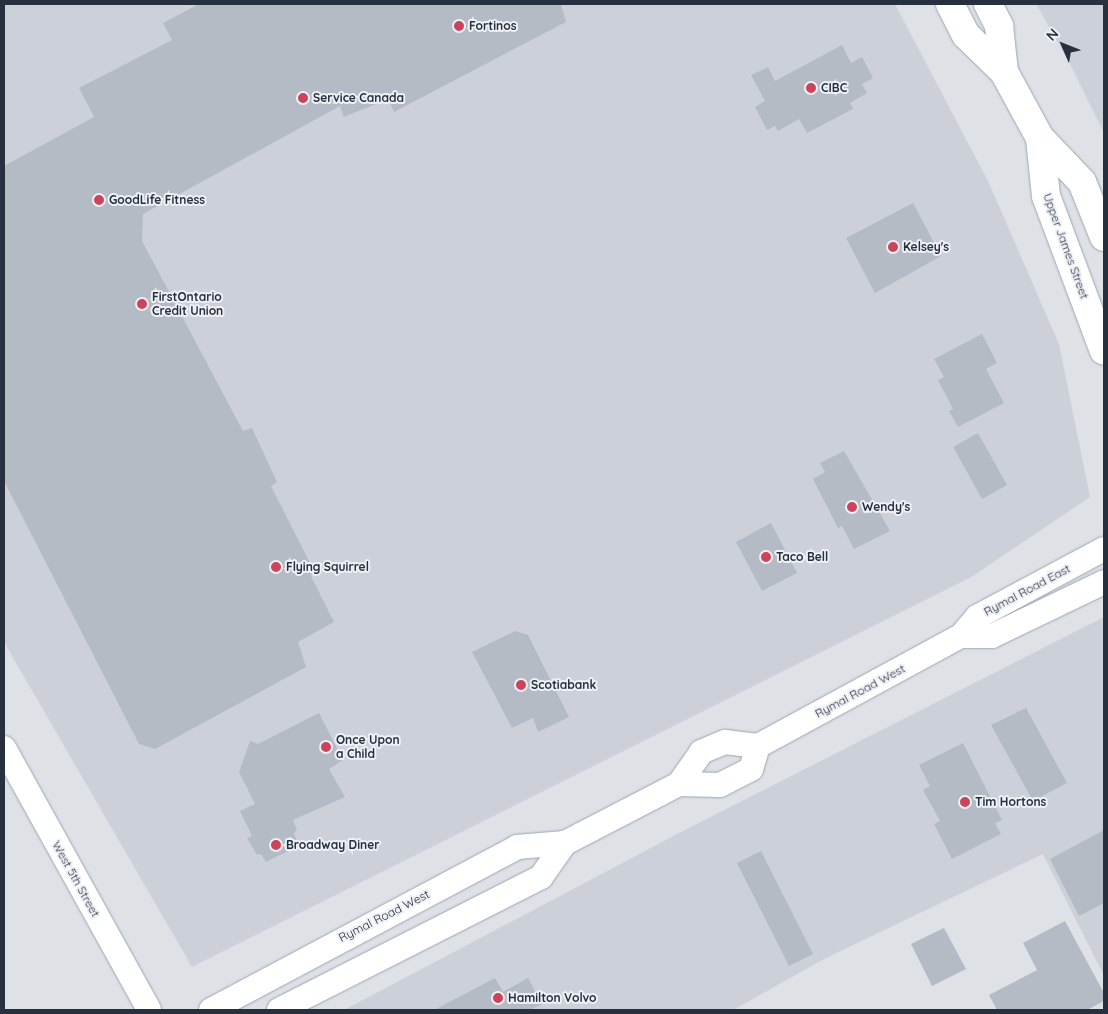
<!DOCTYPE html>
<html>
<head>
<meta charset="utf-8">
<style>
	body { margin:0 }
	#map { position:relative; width:1108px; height:1014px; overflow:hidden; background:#dee2e7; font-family:Quicksand,sans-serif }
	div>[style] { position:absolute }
	.built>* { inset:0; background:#ccd1d9 }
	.building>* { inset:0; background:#b5bbc4 }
	.roads { filter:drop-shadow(0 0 1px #9da6b3) drop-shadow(0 0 1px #9da6b3) }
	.secondary>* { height:24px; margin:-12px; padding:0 12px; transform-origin:12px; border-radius:12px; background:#fff }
	.primary>* { height:28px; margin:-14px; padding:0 14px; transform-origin:14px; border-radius:14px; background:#fff }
	.dots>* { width:14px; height:14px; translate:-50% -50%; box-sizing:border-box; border:2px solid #edf0f5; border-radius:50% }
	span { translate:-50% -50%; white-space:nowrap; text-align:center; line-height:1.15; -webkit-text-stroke:4px #edf0f5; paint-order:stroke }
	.poi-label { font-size:12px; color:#27303e; font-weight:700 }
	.left { translate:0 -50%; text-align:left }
	.street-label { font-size:12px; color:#27303e }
	.frame { position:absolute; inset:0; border:5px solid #27303e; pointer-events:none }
	.north { position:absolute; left:1038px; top:20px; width:50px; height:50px; -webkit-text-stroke:4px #edf0f5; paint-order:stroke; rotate:314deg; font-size:14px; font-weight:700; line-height:20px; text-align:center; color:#27303e }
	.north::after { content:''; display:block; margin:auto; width:18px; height:22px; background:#27303e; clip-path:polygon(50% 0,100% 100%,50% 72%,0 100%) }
</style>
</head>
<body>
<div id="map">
	<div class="built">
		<i style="clip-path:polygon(4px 4px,895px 4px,988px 181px,1059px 344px,1090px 497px,973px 576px,192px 967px,4px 642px)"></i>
		<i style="clip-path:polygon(1036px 4px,1104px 4px,1104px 133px,1069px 62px)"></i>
		<i style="clip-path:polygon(1104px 617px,1104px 976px,1043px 854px,824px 959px,733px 1010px,344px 1010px,681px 832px)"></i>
	</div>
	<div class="building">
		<i style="clip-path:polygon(199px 4px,561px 4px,566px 22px,394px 112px,388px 99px,344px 117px,340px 106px,143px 214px,142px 241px,243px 431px,252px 428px,277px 482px,271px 486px,313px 569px,311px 576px,334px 622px,298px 642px,306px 667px,155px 749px,139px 744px,4px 481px,4px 166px,94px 117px,79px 88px,172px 40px,163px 23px)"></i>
		<i style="clip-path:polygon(842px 45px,851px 63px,862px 57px,873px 78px,862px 84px,867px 93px,850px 103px,853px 109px,807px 133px,799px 119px,778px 131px,775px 126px,767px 130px,755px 107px,765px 101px,751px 75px,768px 67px,775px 81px)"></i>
		<i style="clip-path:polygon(913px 203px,941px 256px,875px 293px,846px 238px)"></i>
		<i style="clip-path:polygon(982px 334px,997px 363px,986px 369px,1004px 403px,958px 427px,949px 411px,953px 409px,938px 380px,944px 377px,934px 359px)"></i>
		<i style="clip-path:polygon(978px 433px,1007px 485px,982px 499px,953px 447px)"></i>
		<i style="clip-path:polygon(844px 451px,890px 531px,854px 549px,842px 526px,838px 528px,813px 479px,825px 472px,820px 463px)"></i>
		<i style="clip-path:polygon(771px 523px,797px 573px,762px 591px,736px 542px)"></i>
		<i style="clip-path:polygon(515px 631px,528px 635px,569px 717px,538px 732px,533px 718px,512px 728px,472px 652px)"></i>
		<i style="clip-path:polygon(1026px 708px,1067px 783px,1033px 801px,991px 725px)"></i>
		<i style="clip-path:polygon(319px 713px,343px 760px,329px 769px,345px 797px,293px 820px,297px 830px,294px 833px,298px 846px,266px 862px,261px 854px,257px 855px,247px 838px,252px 836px,240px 811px,255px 804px,239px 772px,250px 741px,258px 744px)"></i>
		<i style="clip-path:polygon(963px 743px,1002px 820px,995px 823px,1001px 834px,952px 859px,934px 824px,940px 821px,923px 790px,930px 786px,919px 765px)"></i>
		<i style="clip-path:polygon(1104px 830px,1104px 903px,1079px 916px,1050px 859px)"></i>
		<i style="clip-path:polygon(761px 851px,813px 954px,789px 966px,737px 863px)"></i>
		<i style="clip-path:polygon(1065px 921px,1104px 993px,1104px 1001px,1087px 1010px,997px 1010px,989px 995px,1037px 970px,1023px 943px)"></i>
		<i style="clip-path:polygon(944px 928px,966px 969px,932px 986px,911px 944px)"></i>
		<i style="clip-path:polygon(495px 978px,503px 992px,528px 978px,542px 1004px,530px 1010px,434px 1010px)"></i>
	</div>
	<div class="roads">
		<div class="secondary">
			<i style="left:961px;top:636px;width:31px"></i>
			<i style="left:992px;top:636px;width:124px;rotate:-25.7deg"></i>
			<i style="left:4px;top:748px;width:299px;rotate:61deg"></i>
			<i style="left:679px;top:784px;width:41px;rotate:1.4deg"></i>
			<i style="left:720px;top:785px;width:35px;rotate:-27deg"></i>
			<i style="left:751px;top:769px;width:24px;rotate:-73deg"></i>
			<i style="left:211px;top:1010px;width:347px;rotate:-28deg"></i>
			<i style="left:517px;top:847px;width:48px;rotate:-4.8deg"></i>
			<i style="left:565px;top:843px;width:128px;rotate:-27.4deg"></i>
			<i style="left:679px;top:784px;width:39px;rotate:-55deg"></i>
			<i style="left:701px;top:752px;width:26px;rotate:-23deg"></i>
			<i style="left:725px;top:742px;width:33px;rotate:7deg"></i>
			<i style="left:758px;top:746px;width:231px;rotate:-28.5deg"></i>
			<i style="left:961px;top:636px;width:25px;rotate:-50deg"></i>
			<i style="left:977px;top:617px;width:144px;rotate:-28.2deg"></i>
			<i style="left:279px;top:1010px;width:294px;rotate:-26.9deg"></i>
			<i style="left:541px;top:877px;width:42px;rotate:-54.8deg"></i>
		</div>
		<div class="primary">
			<i style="left:950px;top:4px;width:35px;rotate:63deg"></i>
			<i style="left:966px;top:35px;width:53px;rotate:44.2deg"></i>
			<i style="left:1004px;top:72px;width:75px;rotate:61.4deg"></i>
			<i style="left:1040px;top:138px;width:61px;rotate:46.3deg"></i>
			<i style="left:1082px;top:182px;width:59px;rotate:68.2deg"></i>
			<i style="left:988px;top:4px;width:25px;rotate:63deg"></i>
			<i style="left:999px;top:26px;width:46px;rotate:83.8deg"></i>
			<i style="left:1040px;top:138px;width:58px;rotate:84.1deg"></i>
			<i style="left:1046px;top:196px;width:165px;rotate:69.5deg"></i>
		</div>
	</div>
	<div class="dots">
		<i style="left:459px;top:26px;background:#cb445a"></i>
		<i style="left:811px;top:88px;background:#cb445a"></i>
		<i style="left:303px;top:98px;background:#cb445a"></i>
		<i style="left:99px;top:200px;background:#cb445a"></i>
		<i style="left:893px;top:247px;background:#cb445a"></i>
		<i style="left:142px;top:304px;background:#cb445a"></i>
		<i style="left:852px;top:507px;background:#cb445a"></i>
		<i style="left:766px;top:557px;background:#cb445a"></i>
		<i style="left:276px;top:567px;background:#cb445a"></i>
		<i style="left:521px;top:685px;background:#cb445a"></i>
		<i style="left:326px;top:747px;background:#cb445a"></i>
		<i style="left:965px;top:802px;background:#cb445a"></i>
		<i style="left:276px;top:845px;background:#cb445a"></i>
		<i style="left:498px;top:998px;background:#cb445a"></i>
	</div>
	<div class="poi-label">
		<span class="left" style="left:469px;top:26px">Fortinos</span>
		<span class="left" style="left:821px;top:88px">CIBC</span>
		<span class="left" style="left:313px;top:98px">Service Canada</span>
		<span class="left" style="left:109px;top:200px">GoodLife Fitness</span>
		<span class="left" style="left:903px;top:247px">Kelsey's</span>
		<span class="left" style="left:152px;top:304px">FirstOntario<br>Credit Union</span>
		<span class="left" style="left:862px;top:507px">Wendy's</span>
		<span class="left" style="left:776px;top:557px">Taco Bell</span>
		<span class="left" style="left:286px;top:567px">Flying Squirrel</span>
		<span class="left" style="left:531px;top:685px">Scotiabank</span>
		<span class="left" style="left:336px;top:747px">Once Upon<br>a Child</span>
		<span class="left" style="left:975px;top:802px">Tim Hortons</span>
		<span class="left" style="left:286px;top:845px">Broadway Diner</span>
		<span class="left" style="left:508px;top:998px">Hamilton Volvo</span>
	</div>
	<div class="street-label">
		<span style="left:1066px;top:246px;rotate:70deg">Upper James Street</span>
		<span style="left:1027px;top:590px;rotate:-28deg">Rymal Road East</span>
		<span style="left:860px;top:691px;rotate:-28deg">Rymal Road West</span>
		<span style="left:76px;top:879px;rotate:61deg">West 5th Street</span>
		<span style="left:384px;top:916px;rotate:-27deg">Rymal Road West</span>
	</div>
	<div class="frame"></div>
	<div class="north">N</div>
</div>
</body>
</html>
